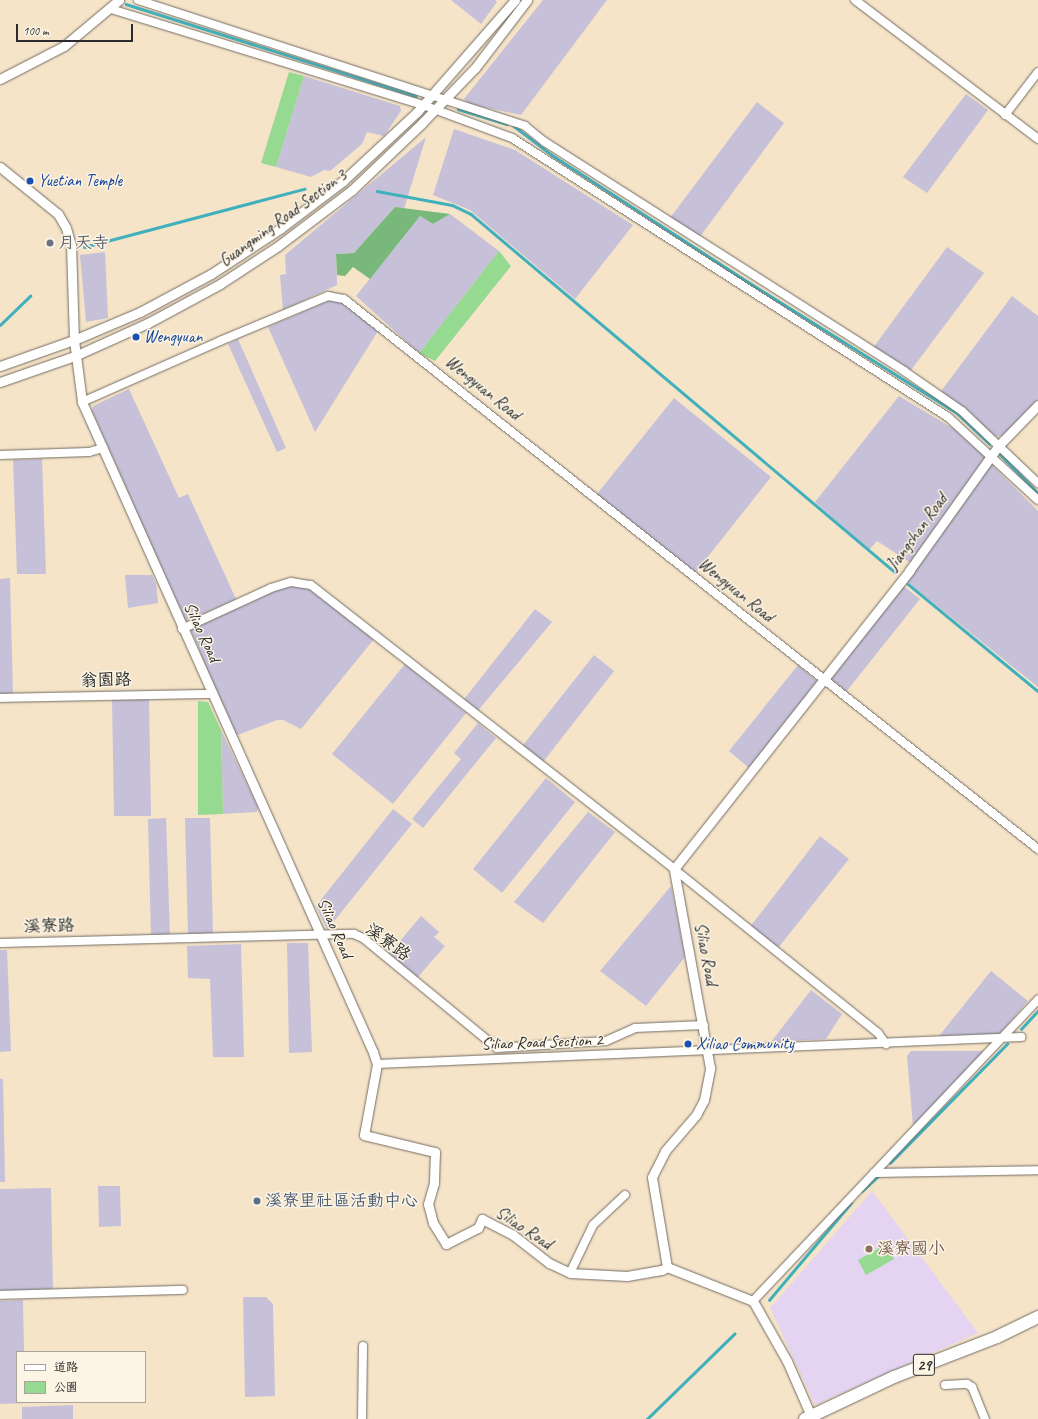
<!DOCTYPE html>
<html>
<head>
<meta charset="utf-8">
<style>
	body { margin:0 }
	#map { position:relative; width:1038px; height:1419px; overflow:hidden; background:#f6e4c9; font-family:Caveat,"LXGW WenKai TC",sans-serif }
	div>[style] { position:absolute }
	.built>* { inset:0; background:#e4d3f1 }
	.industrial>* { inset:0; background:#c6c0d9 }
	.green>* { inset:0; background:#96d991 }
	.forest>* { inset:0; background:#78b97b }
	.stream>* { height:2.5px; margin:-1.25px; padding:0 1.25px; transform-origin:1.25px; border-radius:1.25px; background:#41b0bd }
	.roads { filter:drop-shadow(0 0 1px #726c62) drop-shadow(0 0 1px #726c62) }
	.minor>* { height:8px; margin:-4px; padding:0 4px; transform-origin:4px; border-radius:4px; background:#fff }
	.tertiary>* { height:9px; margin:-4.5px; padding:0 4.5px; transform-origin:4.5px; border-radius:4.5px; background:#fff }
	.primary>* { height:12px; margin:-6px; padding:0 6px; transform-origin:6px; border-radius:6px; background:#fff }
	.dots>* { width:11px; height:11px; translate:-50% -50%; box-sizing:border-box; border:2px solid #fcf5e5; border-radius:50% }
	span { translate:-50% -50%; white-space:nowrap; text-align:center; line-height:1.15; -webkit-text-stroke:3px #fcf5e5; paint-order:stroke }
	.shield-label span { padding:1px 3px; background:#fcf5e5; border:1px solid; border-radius:3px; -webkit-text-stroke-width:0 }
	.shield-label { font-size:16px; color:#2b2b2b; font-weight:700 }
	.transit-label { font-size:17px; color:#164399 }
	.left { translate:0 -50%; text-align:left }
	.street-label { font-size:17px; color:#2b2b2b }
	.worship-label { font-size:17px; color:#5b616d }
	.service-label { font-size:17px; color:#4e5e75 }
	.education-label { font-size:17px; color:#785e54 }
	.legend { position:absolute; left:16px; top:1351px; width:130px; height:52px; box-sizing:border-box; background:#fcf5e5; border:1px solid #a8a49b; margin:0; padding:5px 7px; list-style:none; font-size:12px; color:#2b2b2b }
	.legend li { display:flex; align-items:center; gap:8px; height:20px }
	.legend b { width:20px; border:1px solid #a8a49b }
	.scale { position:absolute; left:16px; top:24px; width:117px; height:18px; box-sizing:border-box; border:2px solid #2b2b2b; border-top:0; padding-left:5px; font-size:12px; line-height:14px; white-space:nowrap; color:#2b2b2b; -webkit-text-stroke:3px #fcf5e5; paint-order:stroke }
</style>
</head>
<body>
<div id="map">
	<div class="built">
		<i style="clip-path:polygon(872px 1191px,978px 1333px,815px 1405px,770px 1308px)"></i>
	</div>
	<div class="industrial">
		<i style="clip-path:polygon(451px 0,495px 0,497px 2px,481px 24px)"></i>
		<i style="clip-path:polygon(543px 0,607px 0,521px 115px,469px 104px,464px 99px)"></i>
		<i style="clip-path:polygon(304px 76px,400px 106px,401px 111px,384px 136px,367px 132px,362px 144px,330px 171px,324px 170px,311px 177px,276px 167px)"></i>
		<i style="clip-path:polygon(966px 94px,988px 110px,927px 193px,903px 177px)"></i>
		<i style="clip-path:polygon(757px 102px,784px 123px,699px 238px,670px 218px)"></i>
		<i style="clip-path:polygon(454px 129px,515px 150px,633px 225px,575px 299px,470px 210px,433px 195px)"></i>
		<i style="clip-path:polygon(426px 137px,404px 209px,395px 207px,354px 253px,336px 254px,337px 285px,283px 310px,280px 275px,286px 274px,285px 255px)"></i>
		<i style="clip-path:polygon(450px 214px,499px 251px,419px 353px,356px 296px,420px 216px,433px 224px)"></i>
		<i style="clip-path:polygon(947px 247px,984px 273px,908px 374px,873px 348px)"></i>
		<i style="clip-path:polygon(105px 252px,108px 318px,86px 322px,80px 255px)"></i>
		<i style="clip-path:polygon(1012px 296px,1038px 316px,1038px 399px,1011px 429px,1001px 436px,994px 437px,939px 394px)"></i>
		<i style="clip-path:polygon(335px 298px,378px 331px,315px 432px,268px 327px)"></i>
		<i style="clip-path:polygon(238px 339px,286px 448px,277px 452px,228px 344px)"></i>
		<i style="clip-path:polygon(129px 389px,179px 498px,188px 494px,236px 599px,189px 620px,185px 620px,92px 411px,93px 406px)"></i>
		<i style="clip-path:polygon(899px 396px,954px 429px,985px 457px,911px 563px,877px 541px,869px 550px,815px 502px)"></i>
		<i style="clip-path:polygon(674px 398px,771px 477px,695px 573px,597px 494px)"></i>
		<i style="clip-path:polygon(42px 459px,46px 574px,17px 574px,13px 460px)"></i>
		<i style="clip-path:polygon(991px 464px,1038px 511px,1038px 687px,906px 581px)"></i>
		<i style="clip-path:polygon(125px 575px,152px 575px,156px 583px,158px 603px,128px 608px)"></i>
		<i style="clip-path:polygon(10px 578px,13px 695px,0 695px,0 579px)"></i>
		<i style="clip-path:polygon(289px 583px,305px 584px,374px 639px,301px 729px,283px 720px,277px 720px,235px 736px,190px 628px)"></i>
		<i style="clip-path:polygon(902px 585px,920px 599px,846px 692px,828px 678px)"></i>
		<i style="clip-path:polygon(535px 609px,552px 622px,476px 713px,462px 702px)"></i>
		<i style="clip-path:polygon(594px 655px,614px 671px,543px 762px,520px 749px)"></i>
		<i style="clip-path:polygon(405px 664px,466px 713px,393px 804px,332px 754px)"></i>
		<i style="clip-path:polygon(798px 665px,818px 682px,749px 768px,729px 751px)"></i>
		<i style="clip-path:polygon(149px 697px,151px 816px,114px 816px,112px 698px)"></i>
		<i style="clip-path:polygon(478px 723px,496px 738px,423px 828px,412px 819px,461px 759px,454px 753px)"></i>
		<i style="clip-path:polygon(221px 730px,258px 807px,257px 812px,223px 814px)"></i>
		<i style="clip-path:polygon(546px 778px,575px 802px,502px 893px,473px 869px)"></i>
		<i style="clip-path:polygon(393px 809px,412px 824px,327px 930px,316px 906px)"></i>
		<i style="clip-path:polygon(588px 812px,615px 832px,543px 923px,514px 902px)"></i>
		<i style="clip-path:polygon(166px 818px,170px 936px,151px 937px,148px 819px)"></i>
		<i style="clip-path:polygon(185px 818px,210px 818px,213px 934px,188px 935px)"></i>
		<i style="clip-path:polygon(820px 836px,849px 859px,778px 948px,750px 927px)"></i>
		<i style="clip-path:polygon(671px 886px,685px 957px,646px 1006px,600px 971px)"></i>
		<i style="clip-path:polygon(421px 916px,439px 932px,434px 937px,445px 946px,417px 978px,389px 954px)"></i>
		<i style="clip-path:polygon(287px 943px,308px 943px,312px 1052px,289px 1053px)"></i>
		<i style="clip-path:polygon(241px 944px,244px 1057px,213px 1057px,210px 979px,188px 978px,187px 946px)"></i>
		<i style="clip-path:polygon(0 950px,7px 950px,11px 1051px,0 1052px)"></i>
		<i style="clip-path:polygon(991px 971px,1028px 1001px,999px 1035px,939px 1036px)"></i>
		<i style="clip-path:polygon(811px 990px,842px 1014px,826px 1039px,771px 1042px)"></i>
		<i style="clip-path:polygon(911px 1051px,985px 1051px,913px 1126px,907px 1056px)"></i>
		<i style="clip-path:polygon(0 1079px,3px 1079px,5px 1182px,0 1182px)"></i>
		<i style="clip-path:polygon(98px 1186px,120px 1186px,121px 1226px,99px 1227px)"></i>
		<i style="clip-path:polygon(51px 1188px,53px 1291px,0 1292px,0 1189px)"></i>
		<i style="clip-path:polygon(243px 1297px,266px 1297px,273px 1304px,275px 1396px,245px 1397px)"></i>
		<i style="clip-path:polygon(23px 1300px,24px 1352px,17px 1352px,17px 1402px,26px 1403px,0 1404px,0 1301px)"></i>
		<i style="clip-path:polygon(73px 1405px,73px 1419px,22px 1419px,22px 1407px)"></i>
	</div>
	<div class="green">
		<i style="clip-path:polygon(289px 72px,304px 76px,276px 167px,261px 163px)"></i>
		<i style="clip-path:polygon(499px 251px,511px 266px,435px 361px,419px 353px)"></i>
		<i style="clip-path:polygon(198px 701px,208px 702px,221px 730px,223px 814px,198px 815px)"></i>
		<i style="clip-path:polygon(886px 1244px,894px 1259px,866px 1275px,858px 1260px)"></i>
	</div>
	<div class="forest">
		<i style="clip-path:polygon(395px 207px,450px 214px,433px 224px,420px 216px,370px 279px,353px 267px,345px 276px,337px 275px,336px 254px,354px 253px)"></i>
	</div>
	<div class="stream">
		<i style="left:126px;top:4px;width:304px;rotate:17.6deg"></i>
		<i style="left:458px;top:109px;width:51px;rotate:17deg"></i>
		<i style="left:514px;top:126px;width:48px;rotate:37.3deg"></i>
		<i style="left:552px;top:155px;width:226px;rotate:32.9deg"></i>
		<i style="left:742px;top:278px;width:254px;rotate:32.1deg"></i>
		<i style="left:957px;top:413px;width:45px;rotate:43.2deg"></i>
		<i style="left:377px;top:191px;width:76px;rotate:10.6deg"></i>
		<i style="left:452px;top:205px;width:21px;rotate:25deg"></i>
		<i style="left:471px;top:214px;width:555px;rotate:40.18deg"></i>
		<i style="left:84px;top:247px;width:228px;rotate:-14.8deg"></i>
		<i style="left:0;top:325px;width:42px;rotate:-44deg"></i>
		<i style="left:1000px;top:454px;width:54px;rotate:45.7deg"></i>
		<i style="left:908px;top:584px;width:168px;rotate:39.5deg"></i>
		<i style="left:1021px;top:1029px;width:25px;rotate:-47deg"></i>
		<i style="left:890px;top:1163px;width:167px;rotate:-45.5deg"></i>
		<i style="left:862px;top:1191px;width:22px;rotate:-43deg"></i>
		<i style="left:769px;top:1300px;width:127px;rotate:-49.8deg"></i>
		<i style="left:647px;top:1419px;width:122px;rotate:-44.3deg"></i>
	</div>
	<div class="roads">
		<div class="minor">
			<i style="left:138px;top:0;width:407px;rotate:18deg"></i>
			<i style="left:525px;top:126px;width:26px;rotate:39deg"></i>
			<i style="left:545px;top:142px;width:426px;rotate:32.5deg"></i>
			<i style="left:904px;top:371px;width:70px;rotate:34.6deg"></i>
			<i style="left:962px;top:411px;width:105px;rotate:43.5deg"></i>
			<i style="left:855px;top:0;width:230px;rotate:37.2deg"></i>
			<i style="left:111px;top:9px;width:326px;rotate:17.1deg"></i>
			<i style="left:423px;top:105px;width:95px;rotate:20.3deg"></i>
			<i style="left:512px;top:138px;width:518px;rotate:32.62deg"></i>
			<i style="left:948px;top:417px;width:122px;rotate:42.7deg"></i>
			<i style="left:1005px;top:115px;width:54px;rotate:-52.5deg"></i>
			<i style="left:82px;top:402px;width:151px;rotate:-23.8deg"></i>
			<i style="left:220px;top:341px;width:117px;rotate:-22.6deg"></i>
			<i style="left:328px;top:296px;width:16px;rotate:11deg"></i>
			<i style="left:344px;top:299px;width:886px;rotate:38.4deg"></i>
			<i style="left:0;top:455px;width:89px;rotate:-1.9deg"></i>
			<i style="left:89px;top:452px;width:15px;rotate:-16deg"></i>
			<i style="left:182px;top:629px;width:98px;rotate:-24.7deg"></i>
			<i style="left:271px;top:588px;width:21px;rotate:-17deg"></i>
			<i style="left:291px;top:582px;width:20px;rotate:9deg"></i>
			<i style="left:311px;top:585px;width:461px;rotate:38deg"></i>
			<i style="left:674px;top:869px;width:262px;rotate:38.8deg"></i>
			<i style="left:878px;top:1033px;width:14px;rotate:54deg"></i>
			<i style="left:0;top:698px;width:213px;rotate:-1.1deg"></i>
			<i style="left:0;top:943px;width:354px;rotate:-1.5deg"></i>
			<i style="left:354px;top:934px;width:10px;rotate:24deg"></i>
			<i style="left:363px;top:938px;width:173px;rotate:39.4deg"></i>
			<i style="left:497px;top:1048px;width:109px;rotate:-3.7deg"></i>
			<i style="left:606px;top:1041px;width:32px;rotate:-24deg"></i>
			<i style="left:635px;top:1028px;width:69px;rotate:-2.5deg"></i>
			<i style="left:377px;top:1064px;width:645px;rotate:-2.4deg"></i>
			<i style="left:874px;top:1173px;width:164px;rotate:-1deg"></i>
			<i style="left:570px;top:1273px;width:53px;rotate:-64.4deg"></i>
			<i style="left:593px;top:1225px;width:44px;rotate:-43.2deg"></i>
			<i style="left:0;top:1295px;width:183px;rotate:-1.6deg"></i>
			<i style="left:753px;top:1301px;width:415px;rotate:-46.6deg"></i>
			<i style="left:945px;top:1385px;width:22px;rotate:-3deg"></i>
			<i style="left:967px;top:1384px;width:6px;rotate:31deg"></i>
			<i style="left:972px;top:1387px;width:35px;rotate:68deg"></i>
			<i style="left:362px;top:1419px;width:73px;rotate:-89.2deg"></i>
		</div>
		<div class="tertiary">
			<i style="left:0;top:79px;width:72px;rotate:-27.3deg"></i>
			<i style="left:64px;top:46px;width:72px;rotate:-39.9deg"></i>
			<i style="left:0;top:167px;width:75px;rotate:39deg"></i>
			<i style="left:58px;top:214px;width:16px;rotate:60deg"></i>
			<i style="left:66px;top:228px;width:18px;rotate:74deg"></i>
			<i style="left:71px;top:245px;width:95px;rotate:88.2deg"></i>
			<i style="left:74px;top:340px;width:63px;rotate:82.6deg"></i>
			<i style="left:82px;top:402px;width:712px;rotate:65.88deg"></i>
			<i style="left:373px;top:1052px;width:13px;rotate:72deg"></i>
			<i style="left:377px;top:1064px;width:72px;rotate:100.4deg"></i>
			<i style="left:364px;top:1135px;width:73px;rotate:13.5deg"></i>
			<i style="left:435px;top:1152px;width:31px;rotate:92deg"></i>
			<i style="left:434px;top:1183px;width:22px;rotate:106deg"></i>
			<i style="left:428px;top:1204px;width:20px;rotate:75deg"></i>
			<i style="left:433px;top:1223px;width:25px;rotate:58deg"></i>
			<i style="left:446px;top:1244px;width:36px;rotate:-27deg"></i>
			<i style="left:478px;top:1228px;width:10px;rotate:-66deg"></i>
			<i style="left:482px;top:1219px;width:35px;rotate:27deg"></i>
			<i style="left:513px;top:1235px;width:46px;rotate:37.9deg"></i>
			<i style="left:549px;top:1263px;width:23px;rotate:25deg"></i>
			<i style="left:570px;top:1273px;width:57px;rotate:3deg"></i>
			<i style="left:627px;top:1276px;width:36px;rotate:-10deg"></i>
			<i style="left:662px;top:1270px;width:6px;rotate:-31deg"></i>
			<i style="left:0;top:366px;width:78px;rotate:-19.4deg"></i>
			<i style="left:74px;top:340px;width:72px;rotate:-23deg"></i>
			<i style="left:140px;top:312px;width:81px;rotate:-28.2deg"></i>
			<i style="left:211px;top:274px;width:84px;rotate:-33.3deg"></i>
			<i style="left:281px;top:228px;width:78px;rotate:-37.2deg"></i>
			<i style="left:343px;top:181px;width:101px;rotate:-43deg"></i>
			<i style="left:417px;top:112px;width:149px;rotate:-48.8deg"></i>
			<i style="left:0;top:382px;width:82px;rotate:-19.3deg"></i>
			<i style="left:77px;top:355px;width:78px;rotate:-24.3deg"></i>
			<i style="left:148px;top:323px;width:82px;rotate:-28.4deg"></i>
			<i style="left:220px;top:284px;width:69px;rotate:-33.2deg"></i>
			<i style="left:278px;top:246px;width:93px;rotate:-37.1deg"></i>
			<i style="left:352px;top:190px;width:97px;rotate:-43.7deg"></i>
			<i style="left:422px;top:123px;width:76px;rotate:-46.1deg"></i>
			<i style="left:475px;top:68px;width:86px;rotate:-52.6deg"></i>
			<i style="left:667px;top:1267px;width:91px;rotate:-99.5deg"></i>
			<i style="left:652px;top:1177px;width:29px;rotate:-63deg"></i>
			<i style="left:665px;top:1151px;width:48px;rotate:-49.3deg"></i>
			<i style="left:696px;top:1115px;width:17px;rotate:-62deg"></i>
			<i style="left:704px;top:1100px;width:33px;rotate:-79deg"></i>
			<i style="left:710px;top:1068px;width:202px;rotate:-100.3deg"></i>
			<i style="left:674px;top:869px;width:380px;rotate:-51.7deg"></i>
			<i style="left:909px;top:571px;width:155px;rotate:-54.5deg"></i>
			<i style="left:999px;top:445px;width:56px;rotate:-45.7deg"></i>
			<i style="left:667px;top:1267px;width:92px;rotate:21.6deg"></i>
			<i style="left:753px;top:1301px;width:69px;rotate:60.5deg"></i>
			<i style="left:787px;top:1361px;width:60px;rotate:66.4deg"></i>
		</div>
		<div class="primary">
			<i style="left:805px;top:1419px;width:98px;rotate:-25.3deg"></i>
			<i style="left:894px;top:1377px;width:110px;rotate:-21.2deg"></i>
			<i style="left:997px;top:1337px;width:46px;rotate:-26deg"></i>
		</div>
	</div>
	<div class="dots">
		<i style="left:30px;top:181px;background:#1a4fb4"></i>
		<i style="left:50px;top:243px;background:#6b7280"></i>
		<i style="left:136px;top:337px;background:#1a4fb4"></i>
		<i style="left:688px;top:1044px;background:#1a4fb4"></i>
		<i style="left:257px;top:1201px;background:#5c6f8a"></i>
		<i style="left:869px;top:1249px;background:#8d6e63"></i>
	</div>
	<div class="shield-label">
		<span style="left:924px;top:1365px">29</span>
	</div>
	<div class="transit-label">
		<span class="left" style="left:38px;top:181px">Yuetian Temple</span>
		<span class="left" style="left:144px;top:337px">Wengyuan</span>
		<span class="left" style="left:696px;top:1044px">Xiliao Community</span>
	</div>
	<div class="street-label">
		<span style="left:283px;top:218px;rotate:-36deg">Guangming Road Section 3</span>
		<span style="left:483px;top:388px;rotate:39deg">Wengyuan Road</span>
		<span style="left:917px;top:532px;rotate:-54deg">Jiangshan Road</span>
		<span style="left:736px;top:590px;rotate:39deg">Wengyuan Road</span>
		<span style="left:202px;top:632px;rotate:65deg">Siliao Road</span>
		<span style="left:106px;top:680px;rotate:-1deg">翁園路</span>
		<span style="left:49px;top:926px;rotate:-2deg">溪寮路</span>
		<span style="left:335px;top:928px;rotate:66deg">Siliao Road</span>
		<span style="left:388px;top:942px;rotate:36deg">溪寮路</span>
		<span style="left:706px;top:954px;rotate:79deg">Siliao Road</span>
		<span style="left:542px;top:1042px;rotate:-2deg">Siliao Road Section 2</span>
		<span style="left:524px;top:1228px;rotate:33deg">Siliao Road</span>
	</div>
	<div class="worship-label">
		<span class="left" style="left:58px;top:243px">月天寺</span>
	</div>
	<div class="service-label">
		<span class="left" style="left:265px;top:1201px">溪寮里社區活動中心</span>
	</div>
	<div class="education-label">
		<span class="left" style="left:877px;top:1249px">溪寮國小</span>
	</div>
	<ul class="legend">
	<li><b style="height:5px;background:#fff"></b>道路</li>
	<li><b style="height:11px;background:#96d991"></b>公園</li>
	</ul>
	<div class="scale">100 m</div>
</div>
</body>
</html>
